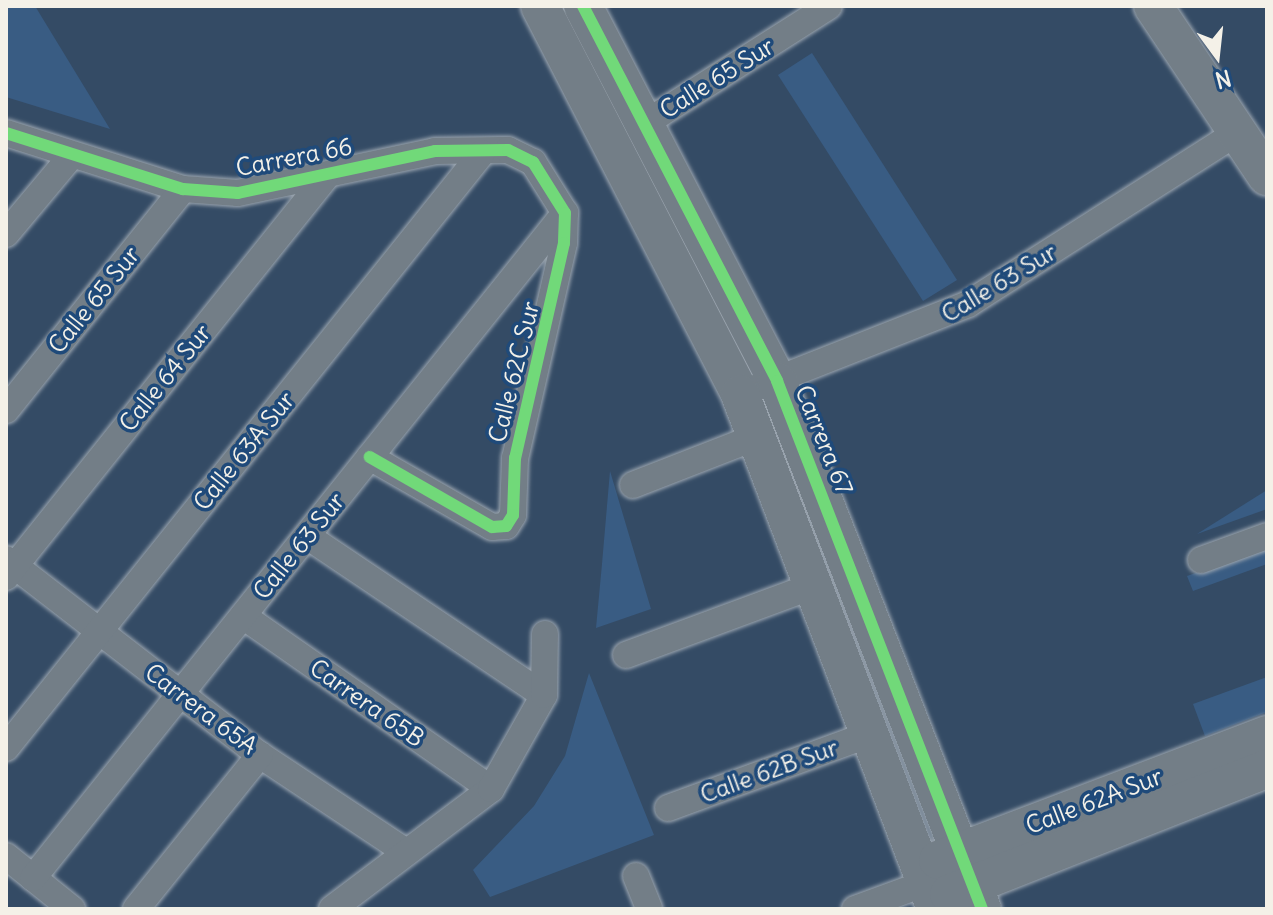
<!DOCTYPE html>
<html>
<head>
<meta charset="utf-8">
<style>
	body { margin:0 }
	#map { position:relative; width:1273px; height:915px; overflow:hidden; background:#344b65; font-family:Delius,sans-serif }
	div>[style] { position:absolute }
	.green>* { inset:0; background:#395c83 }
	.roads { filter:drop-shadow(0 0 2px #9ba5af) drop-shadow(0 0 2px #9ba5af) }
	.street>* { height:26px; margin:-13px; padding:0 13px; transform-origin:13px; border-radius:13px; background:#737e87 }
	.secondary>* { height:38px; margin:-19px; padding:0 19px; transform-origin:19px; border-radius:19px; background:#737e87 }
	.cycleway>* { height:12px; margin:-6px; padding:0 6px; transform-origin:6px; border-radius:6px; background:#71d979 }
	span { translate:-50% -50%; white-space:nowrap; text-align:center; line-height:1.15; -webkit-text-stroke:7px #1f4a7a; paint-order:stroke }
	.street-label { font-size:24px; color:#f4f1e8 }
	.frame { position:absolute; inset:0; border:8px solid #f4f1e8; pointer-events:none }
	.north { position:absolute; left:1177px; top:16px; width:80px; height:80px; -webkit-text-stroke:6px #1f4a7a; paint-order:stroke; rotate:165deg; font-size:22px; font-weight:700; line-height:32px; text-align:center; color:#f4f1e8 }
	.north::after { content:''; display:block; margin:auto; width:28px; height:36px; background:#f4f1e8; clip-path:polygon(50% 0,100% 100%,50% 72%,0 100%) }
</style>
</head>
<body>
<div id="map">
	<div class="green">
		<i style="clip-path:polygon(6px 6px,35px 6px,110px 129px,6px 97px)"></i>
		<i style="clip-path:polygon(812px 53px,957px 280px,923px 301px,778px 75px)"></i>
		<i style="clip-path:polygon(610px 471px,651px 609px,596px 628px,602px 564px)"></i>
		<i style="clip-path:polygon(1267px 490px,1267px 509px,1197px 534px)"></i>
		<i style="clip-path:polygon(1267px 548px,1267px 564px,1193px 591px,1187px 576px)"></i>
		<i style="clip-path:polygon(589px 673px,654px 835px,490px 897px,473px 870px,534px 806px,565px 756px)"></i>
		<i style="clip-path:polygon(1267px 677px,1267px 712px,1205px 736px,1193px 704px)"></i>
	</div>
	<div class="roads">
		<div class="street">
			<i style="left:644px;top:124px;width:219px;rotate:-32.5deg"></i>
			<i style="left:6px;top:133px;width:186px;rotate:17.6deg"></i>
			<i style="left:183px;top:189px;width:55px;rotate:4.2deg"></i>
			<i style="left:238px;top:193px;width:201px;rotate:-12deg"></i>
			<i style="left:435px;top:151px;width:73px;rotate:-0.8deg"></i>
			<i style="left:508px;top:150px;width:28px;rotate:26deg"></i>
			<i style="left:533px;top:162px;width:60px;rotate:57.9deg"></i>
			<i style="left:565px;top:213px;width:30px;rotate:92deg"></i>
			<i style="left:564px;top:243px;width:221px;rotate:102.8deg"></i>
			<i style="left:515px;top:458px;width:57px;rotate:92deg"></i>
			<i style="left:513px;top:515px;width:13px;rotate:122deg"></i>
			<i style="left:506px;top:526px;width:14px;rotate:176deg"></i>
			<i style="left:492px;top:527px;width:141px;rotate:-150.2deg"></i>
			<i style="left:6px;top:234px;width:103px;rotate:-50.1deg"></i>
			<i style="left:740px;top:394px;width:245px;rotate:-21.5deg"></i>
			<i style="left:968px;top:304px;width:320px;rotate:-32.5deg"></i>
			<i style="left:6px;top:410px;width:283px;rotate:-51.3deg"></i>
			<i style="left:633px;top:485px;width:132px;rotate:-21.3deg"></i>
			<i style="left:307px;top:536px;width:285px;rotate:33.9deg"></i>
			<i style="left:6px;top:559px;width:321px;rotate:37.7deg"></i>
			<i style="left:260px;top:755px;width:172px;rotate:33.6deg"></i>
			<i style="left:1201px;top:560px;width:70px;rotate:-20deg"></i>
			<i style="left:6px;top:577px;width:511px;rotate:-51.36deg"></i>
			<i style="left:243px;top:616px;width:302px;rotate:34.9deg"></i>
			<i style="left:626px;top:655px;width:199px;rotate:-20.3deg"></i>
			<i style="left:6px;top:748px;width:762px;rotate:-51.34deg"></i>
			<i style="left:668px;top:808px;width:215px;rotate:-20.1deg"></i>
			<i style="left:6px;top:856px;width:85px;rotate:38.8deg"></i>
			<i style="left:636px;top:876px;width:35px;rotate:68deg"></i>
			<i style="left:33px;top:878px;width:852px;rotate:-51.34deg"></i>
			<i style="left:136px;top:909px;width:198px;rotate:-51.2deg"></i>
			<i style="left:332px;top:909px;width:199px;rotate:-37deg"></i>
			<i style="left:491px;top:789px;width:108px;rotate:-60.6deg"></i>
			<i style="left:544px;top:695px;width:61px;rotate:-89.1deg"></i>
			<i style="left:855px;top:909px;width:76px;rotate:-20.1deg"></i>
		</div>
		<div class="secondary">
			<i style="left:540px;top:6px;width:437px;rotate:62.7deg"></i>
			<i style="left:740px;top:394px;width:551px;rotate:69.16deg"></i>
			<i style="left:583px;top:6px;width:422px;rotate:62.6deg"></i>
			<i style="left:777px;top:381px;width:566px;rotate:68.78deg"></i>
			<i style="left:1153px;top:6px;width:205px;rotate:56.2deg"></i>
			<i style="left:938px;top:860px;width:352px;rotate:-20.8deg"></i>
			<i style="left:949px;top:894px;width:342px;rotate:-21.5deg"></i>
		</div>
	</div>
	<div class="cycleway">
		<i style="left:583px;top:6px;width:422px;rotate:62.6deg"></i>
		<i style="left:777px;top:381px;width:566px;rotate:68.78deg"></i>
		<i style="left:6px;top:133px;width:186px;rotate:17.6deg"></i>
		<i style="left:183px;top:189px;width:55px;rotate:4.2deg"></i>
		<i style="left:238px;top:193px;width:201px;rotate:-12deg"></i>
		<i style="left:435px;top:151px;width:73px;rotate:-0.8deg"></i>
		<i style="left:508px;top:150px;width:28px;rotate:26deg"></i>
		<i style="left:533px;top:162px;width:60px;rotate:57.9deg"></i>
		<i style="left:565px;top:213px;width:30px;rotate:92deg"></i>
		<i style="left:564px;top:243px;width:221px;rotate:102.8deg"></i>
		<i style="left:515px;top:458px;width:57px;rotate:92deg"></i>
		<i style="left:513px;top:515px;width:13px;rotate:122deg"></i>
		<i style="left:506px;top:526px;width:14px;rotate:176deg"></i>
		<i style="left:492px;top:527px;width:141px;rotate:-150.2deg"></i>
	</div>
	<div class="street-label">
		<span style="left:717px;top:78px;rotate:-32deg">Calle 65 Sur</span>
		<span style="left:294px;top:157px;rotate:-11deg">Carrera 66</span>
		<span style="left:999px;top:283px;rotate:-31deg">Calle 63 Sur</span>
		<span style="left:94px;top:300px;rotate:-51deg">Calle 65 Sur</span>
		<span style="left:514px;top:372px;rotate:-76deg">Calle 62C Sur</span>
		<span style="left:165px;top:378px;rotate:-51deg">Calle 64 Sur</span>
		<span style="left:824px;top:440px;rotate:68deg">Carrera 67</span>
		<span style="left:244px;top:451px;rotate:-51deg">Calle 63A Sur</span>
		<span style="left:299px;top:546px;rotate:-51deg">Calle 63 Sur</span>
		<span style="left:367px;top:703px;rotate:35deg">Carrera 65B</span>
		<span style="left:201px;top:709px;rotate:37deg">Carrera 65A</span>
		<span style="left:769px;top:771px;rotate:-20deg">Calle 62B Sur</span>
		<span style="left:1094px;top:801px;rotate:-21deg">Calle 62A Sur</span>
	</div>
	<div class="frame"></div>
	<div class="north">N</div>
</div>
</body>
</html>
